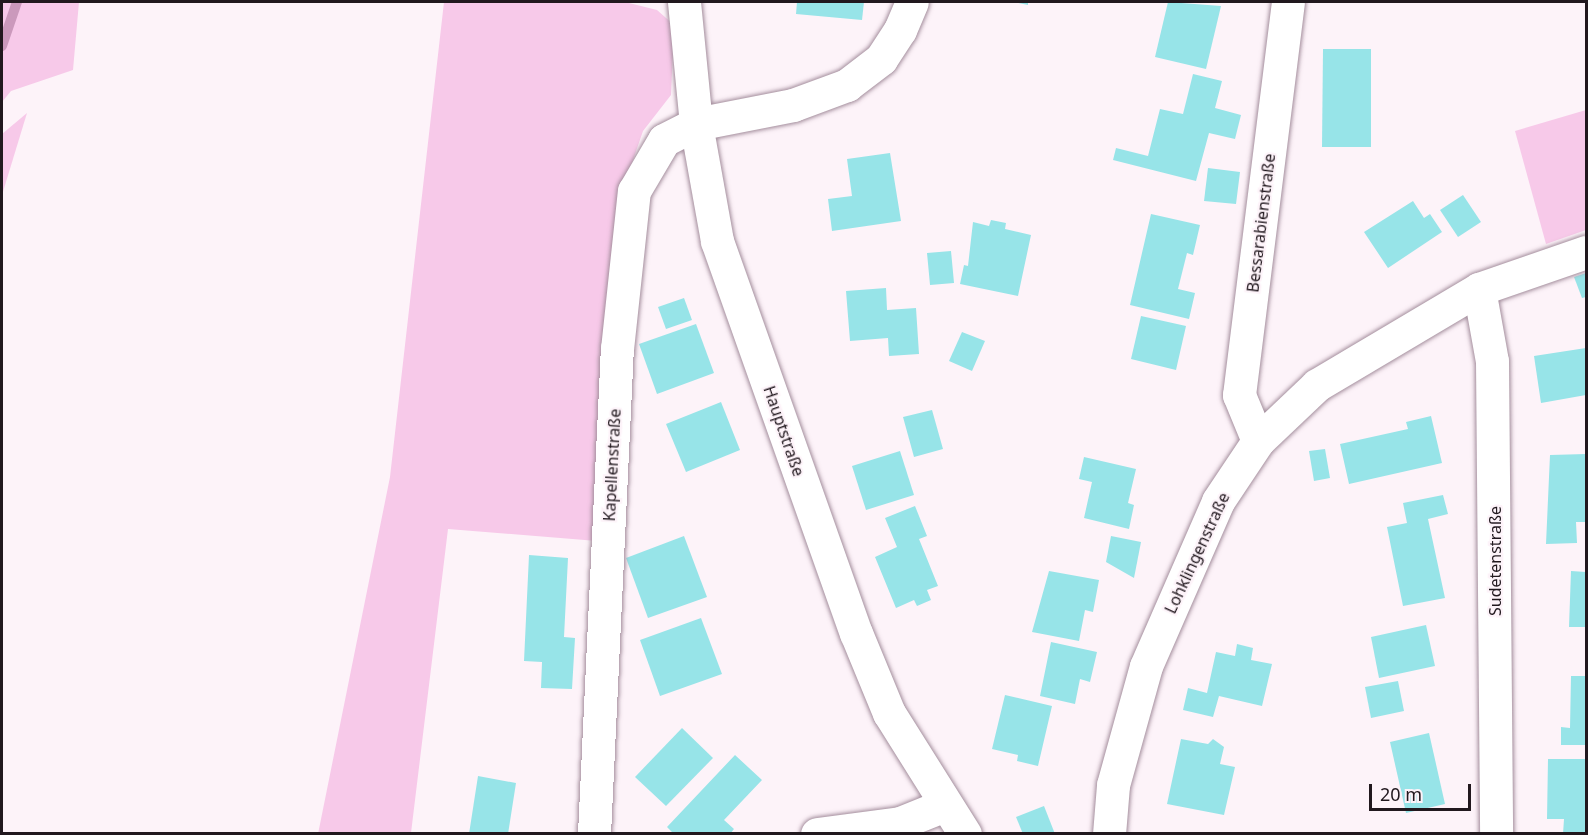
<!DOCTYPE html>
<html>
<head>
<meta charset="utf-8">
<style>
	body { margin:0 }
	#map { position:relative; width:1588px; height:835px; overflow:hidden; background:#fdf3f9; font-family:"Noto Sans",sans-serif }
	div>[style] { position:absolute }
	.green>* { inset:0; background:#f7c9e9 }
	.stream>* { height:10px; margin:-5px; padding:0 5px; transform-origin:5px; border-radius:5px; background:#cb99bc }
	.building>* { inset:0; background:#97e4e8 }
	.roads { filter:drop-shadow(0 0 2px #a48e9d) drop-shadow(0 0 2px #a48e9d) }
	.minor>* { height:33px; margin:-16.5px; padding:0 16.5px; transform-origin:16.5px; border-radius:16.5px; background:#fff }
	.secondary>* { height:33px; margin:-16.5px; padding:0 16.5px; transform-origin:16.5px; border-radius:16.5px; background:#fff }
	span { translate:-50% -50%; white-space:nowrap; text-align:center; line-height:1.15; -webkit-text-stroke:4.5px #fdf3f9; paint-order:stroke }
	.street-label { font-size:16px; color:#21181e }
	.frame { position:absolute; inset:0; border:3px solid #21181e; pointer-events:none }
	.scale { position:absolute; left:1369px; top:784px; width:102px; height:27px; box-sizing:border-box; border:3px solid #21181e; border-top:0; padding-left:8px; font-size:18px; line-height:21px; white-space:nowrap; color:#21181e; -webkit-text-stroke:4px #fdf3f9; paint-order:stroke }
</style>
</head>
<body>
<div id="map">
	<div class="green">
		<i style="clip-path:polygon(2px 2px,79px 2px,73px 70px,11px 91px,2px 102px)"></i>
		<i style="clip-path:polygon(444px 2px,625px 2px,657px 10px,674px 25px,671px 95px,643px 131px,622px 192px,597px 541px,448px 529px,411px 833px,318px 834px,390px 477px)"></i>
		<i style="clip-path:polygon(1586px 110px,1586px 230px,1546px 244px,1515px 131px)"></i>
		<i style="clip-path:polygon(27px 113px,2px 195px,2px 134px)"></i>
	</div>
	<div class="stream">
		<i style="left:2px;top:46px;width:46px;rotate:-71.2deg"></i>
	</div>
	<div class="building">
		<i style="clip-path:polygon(797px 2px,864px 2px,862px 20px,796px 14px)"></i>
		<i style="clip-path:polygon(1013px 2px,1028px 2px,1028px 5px)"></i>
		<i style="clip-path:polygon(1168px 2px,1221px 6px,1206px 69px,1155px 57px)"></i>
		<i style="clip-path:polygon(1323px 49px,1371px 49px,1371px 147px,1322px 147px)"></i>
		<i style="clip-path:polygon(1193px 74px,1222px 81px,1215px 108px,1241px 115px,1235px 139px,1209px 133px,1196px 181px,1113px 160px,1116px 148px,1148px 156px,1160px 109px,1183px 114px)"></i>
		<i style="clip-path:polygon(890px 153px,901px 221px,832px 231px,828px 199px,852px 196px,847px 159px)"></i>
		<i style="clip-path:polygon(1208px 168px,1240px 172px,1236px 204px,1204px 201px)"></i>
		<i style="clip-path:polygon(1463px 195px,1481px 222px,1458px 237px,1440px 210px)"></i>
		<i style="clip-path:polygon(1413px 201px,1424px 218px,1430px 214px,1442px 232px,1388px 268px,1364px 232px)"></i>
		<i style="clip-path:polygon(1151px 214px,1200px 225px,1193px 255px,1187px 253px,1178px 289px,1195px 293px,1189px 319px,1130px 305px)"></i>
		<i style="clip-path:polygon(991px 220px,1006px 223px,1005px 229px,1031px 235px,1018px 296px,960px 284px,964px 265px,968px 266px,973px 222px,989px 226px)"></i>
		<i style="clip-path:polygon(951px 251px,954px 283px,930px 285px,927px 253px)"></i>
		<i style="clip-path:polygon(1586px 273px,1586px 297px,1582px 298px,1574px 277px)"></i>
		<i style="clip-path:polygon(886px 288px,887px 310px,916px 308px,919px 354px,889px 356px,888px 338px,850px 341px,846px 291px)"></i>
		<i style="clip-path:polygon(684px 298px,692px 320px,666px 329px,658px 307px)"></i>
		<i style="clip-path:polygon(1141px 316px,1186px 326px,1176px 370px,1131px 359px)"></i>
		<i style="clip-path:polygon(696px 324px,714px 373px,657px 394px,639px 344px)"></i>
		<i style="clip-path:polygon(962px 332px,985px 341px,972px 371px,949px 361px)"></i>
		<i style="clip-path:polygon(1586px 348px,1586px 395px,1541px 403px,1534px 356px)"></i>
		<i style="clip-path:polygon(721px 402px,740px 450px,686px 472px,666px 424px)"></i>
		<i style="clip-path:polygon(932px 410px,943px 449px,914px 457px,903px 417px)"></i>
		<i style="clip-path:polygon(1431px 416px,1442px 463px,1349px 484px,1340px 444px,1408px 429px,1406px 422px)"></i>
		<i style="clip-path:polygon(1325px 449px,1330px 478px,1314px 481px,1309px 451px)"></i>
		<i style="clip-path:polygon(900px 451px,914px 495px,866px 510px,852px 466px)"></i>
		<i style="clip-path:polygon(1586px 454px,1586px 522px,1576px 522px,1577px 543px,1546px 544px,1550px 455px)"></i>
		<i style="clip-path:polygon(1084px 457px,1136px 469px,1128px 503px,1134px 505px,1129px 529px,1084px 518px,1092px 482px,1079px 479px)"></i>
		<i style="clip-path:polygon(1443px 495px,1448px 514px,1428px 519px,1445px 598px,1403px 606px,1387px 527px,1407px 523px,1403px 503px)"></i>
		<i style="clip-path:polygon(915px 506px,927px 536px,919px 539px,938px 586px,927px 590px,931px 600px,917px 606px,914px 600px,896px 608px,875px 557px,897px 547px,885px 518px)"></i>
		<i style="clip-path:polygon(684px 536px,707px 597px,648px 618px,626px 558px)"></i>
		<i style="clip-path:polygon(1111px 536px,1141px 542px,1134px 578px,1106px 562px)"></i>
		<i style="clip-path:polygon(529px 555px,568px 558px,564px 637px,575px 638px,572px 689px,541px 688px,542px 662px,524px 661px)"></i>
		<i style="clip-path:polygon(1049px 571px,1099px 580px,1093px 612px,1085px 610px,1079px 641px,1032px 632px)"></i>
		<i style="clip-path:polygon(1571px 571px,1586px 572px,1586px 627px,1569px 627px)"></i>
		<i style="clip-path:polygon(701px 618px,722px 674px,660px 696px,640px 640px)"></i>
		<i style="clip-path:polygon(1426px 625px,1435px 666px,1379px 678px,1371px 637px)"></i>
		<i style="clip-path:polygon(1051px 642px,1097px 652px,1090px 682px,1080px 679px,1075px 704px,1040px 696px)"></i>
		<i style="clip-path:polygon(1237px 644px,1253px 648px,1251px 660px,1272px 664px,1262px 706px,1219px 696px,1213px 717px,1183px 710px,1188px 688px,1207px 693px,1216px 652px,1235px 656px)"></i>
		<i style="clip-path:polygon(1571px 676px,1586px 676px,1586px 745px,1561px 745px,1561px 727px,1570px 728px)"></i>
		<i style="clip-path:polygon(1398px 681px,1404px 711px,1371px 718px,1365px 687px)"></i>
		<i style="clip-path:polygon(1005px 695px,1052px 706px,1038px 766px,1017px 761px,1018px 755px,992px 749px)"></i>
		<i style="clip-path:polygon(682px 728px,713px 758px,666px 806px,635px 777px)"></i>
		<i style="clip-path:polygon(1429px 733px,1445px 804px,1406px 813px,1390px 742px)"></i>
		<i style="clip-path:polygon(1181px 739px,1208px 744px,1213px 739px,1224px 747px,1220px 764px,1235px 767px,1224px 815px,1167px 804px)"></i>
		<i style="clip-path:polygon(735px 755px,762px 780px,724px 820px,734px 829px,730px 834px,674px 834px,667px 827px)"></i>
		<i style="clip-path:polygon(1548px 759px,1586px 759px,1586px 834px,1563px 834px,1564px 819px,1547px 819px)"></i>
		<i style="clip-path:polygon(478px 776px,516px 783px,508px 834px,469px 834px)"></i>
		<i style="clip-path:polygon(1044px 806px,1055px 834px,1023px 834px,1016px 817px)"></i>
	</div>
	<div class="roads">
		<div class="minor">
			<i style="left:1479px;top:289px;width:73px;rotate:79.8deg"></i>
			<i style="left:1492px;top:361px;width:473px;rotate:89.5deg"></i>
			<i style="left:1258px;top:441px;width:50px;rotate:-112.4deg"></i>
			<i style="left:1239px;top:395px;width:396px;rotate:-82.9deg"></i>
			<i style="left:594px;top:834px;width:486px;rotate:-87.3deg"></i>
			<i style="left:617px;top:349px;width:159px;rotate:-83.9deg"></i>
			<i style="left:634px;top:191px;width:59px;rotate:-59.5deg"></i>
			<i style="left:664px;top:140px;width:36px;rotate:-27deg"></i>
			<i style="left:696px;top:124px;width:99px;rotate:-11.1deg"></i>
			<i style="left:793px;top:105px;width:58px;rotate:-20.3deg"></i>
			<i style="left:847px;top:85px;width:43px;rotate:-37.4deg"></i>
			<i style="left:881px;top:59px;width:35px;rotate:-57deg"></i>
			<i style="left:900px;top:30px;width:30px;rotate:-67deg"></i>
			<i style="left:817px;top:834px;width:84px;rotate:-7.5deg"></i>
			<i style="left:900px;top:823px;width:48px;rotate:-21.8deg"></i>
			<i style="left:1109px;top:834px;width:49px;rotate:-85.3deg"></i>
			<i style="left:1113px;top:785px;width:123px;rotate:-74.5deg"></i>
			<i style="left:1146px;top:666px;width:180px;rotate:-66.4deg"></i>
			<i style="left:1218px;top:501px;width:72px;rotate:-56.3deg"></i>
			<i style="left:1258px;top:441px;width:81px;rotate:-43.5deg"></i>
			<i style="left:1317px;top:385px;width:188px;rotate:-30.7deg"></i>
			<i style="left:1479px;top:289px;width:113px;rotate:-19.1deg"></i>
		</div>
		<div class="secondary">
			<i style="left:684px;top:2px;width:123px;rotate:84.4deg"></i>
			<i style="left:696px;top:124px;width:119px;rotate:79.8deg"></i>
			<i style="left:717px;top:241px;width:416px;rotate:70.5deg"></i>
			<i style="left:856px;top:633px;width:87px;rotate:67.6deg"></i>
			<i style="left:889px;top:713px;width:143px;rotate:57.9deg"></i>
		</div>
	</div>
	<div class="street-label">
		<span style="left:1261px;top:223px;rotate:-83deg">Bessarabienstraße</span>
		<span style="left:784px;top:431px;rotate:71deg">Hauptstraße</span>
		<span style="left:612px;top:465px;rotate:-87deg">Kapellenstraße</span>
		<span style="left:1197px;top:553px;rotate:-65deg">Lohklingenstraße</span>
		<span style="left:1495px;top:561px;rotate:-90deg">Sudetenstraße</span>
	</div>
	<div class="frame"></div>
	<div class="scale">20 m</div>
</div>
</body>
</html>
